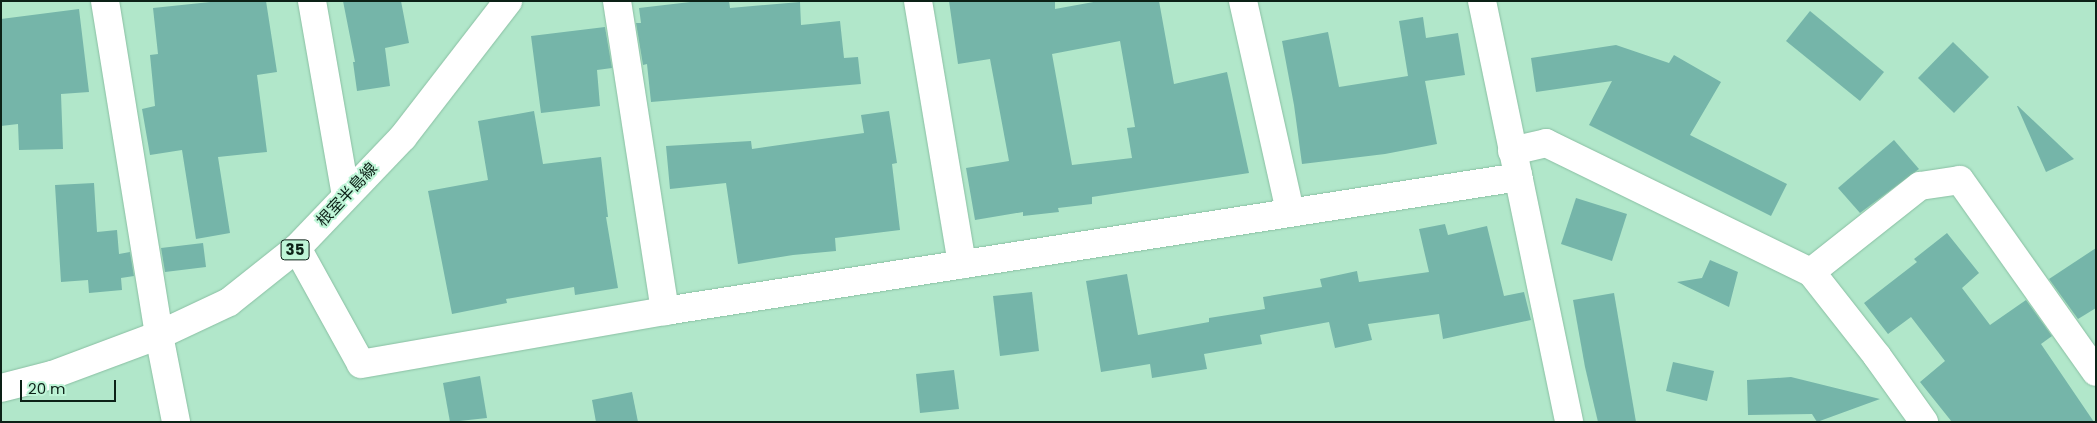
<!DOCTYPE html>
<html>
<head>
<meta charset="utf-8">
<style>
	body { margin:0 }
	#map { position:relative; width:2097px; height:423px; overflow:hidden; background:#b1e7ca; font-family:Poppins,"Noto Sans JP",sans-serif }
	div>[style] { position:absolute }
	.building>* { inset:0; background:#75b5a9 }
	.roads { filter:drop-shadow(0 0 1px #8abfa3) drop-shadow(0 0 1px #8abfa3) }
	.minor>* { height:28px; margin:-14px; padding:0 14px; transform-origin:14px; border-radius:14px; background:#fff }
	.tertiary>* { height:28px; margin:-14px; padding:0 14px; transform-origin:14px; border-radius:14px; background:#fff }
	.primary>* { height:28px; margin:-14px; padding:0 14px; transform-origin:14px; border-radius:14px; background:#fff }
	span { translate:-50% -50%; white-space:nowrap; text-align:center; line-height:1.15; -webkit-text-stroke:4px #bef5d7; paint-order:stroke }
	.shield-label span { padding:1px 4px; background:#bef5d7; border:1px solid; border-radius:4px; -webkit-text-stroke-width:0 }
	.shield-label { font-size:15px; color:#0c2117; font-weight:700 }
	.street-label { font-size:16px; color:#0c2117 }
	.frame { position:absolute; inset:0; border:2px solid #0c2117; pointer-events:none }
	.scale { position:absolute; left:20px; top:380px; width:96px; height:22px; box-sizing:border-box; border:2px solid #0c2117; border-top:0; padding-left:6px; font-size:15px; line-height:18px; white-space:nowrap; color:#0c2117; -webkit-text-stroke:4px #bef5d7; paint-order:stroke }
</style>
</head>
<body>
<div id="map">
	<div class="building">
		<i style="clip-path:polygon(220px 1px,266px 1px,277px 72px,257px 75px,267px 152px,218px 157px,230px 233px,196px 239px,182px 150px,150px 155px,142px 109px,155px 106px,150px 55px,158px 54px,153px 8px)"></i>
		<i style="clip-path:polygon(343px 1px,401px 1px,409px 43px,385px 48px,390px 86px,357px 91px,353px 62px,355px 62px)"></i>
		<i style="clip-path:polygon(699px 1px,729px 1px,730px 8px,800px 2px,801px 25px,840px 21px,844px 58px,858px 57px,861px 84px,651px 102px,647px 64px,643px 65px,636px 23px,641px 23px,639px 8px)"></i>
		<i style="clip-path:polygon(evenodd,949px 1px,1055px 1px,1055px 9px,1099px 1px,1159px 1px,1174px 84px,1227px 72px,1249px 173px,1092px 197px,1092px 204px,1058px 208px,1059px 212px,1023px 216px,1023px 212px,975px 220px,966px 168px,1009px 161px,990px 59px,958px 64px,949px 1px,1120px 41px,1135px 127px,1127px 128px,1132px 158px,1072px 165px,1052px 54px,1120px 41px)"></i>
		<i style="clip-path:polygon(79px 9px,89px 92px,61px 94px,63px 149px,19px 150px,18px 124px,1px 126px,1px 19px)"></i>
		<i style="clip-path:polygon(1810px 11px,1884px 72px,1860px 101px,1786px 41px)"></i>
		<i style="clip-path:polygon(1423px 17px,1426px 38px,1458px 33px,1465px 75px,1425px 81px,1437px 144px,1385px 154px,1302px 164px,1294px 105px,1282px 41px,1328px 32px,1339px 87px,1408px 76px,1399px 21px)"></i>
		<i style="clip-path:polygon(605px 27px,612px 68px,597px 70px,600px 106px,541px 113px,531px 36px)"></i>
		<i style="clip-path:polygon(1953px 42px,1989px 77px,1954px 113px,1918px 78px)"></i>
		<i style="clip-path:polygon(1616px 45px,1669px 63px,1674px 55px,1721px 82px,1690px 135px,1787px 184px,1771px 216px,1589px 125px,1612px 81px,1536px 92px,1531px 58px)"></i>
		<i style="clip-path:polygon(2017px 106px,2018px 106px,2074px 159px,2046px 172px)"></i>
		<i style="clip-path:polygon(534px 111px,543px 164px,601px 157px,608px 217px,606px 217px,618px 288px,575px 295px,574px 287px,506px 299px,507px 303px,452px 314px,428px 191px,488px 180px,478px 121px)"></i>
		<i style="clip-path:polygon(889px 111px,897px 163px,892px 164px,900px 230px,835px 238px,836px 251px,793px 255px,738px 264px,726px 183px,670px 189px,666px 146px,751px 141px,752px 149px,864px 133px,861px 115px)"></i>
		<i style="clip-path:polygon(1894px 140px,1919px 169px,1860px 213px,1838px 188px)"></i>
		<i style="clip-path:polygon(94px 183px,97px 232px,117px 230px,119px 254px,130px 252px,134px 276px,121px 278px,122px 290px,89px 293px,88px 280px,61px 282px,55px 185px)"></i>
		<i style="clip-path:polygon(1576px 198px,1627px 214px,1612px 261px,1561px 244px)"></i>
		<i style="clip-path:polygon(1445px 224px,1448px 235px,1487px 226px,1504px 296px,1524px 292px,1531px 320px,1443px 339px,1439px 314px,1368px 324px,1372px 340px,1335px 348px,1329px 322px,1260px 335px,1262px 344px,1204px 354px,1207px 369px,1152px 378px,1150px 364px,1101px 372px,1086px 281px,1127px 274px,1138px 335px,1209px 322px,1209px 318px,1265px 309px,1263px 297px,1322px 287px,1320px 279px,1357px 271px,1359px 282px,1429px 272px,1419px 229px)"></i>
		<i style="clip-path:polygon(1947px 233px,1979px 273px,1962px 288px,1990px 325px,2026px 300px,2052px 336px,2041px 344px,2094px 422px,1952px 422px,1920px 382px,1945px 361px,1911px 317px,1888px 334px,1864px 303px,1917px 262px,1914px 259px)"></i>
		<i style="clip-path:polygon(203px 243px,206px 267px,165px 272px,161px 248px)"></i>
		<i style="clip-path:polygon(2096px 248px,2096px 308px,2078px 319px,2049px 279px)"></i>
		<i style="clip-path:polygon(1710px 260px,1738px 272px,1729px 307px,1677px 282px,1702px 278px)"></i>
		<i style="clip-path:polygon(1032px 292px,1039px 351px,1000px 356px,993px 296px)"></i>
		<i style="clip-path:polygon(1614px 293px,1636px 422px,1598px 422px,1585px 367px,1573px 300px)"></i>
		<i style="clip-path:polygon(1673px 362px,1714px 371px,1707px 401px,1666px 391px)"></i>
		<i style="clip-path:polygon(954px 370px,959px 409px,920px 413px,916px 374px)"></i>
		<i style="clip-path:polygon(480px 376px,487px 418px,450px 422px,443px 383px)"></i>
		<i style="clip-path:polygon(1791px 377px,1880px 399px,1817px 422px,1812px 414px,1748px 415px,1747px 380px)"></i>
		<i style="clip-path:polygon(632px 392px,638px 422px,596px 422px,592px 400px)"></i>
	</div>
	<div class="roads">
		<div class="minor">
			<i style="left:105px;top:1px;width:338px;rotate:80.8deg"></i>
			<i style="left:159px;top:335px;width:89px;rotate:78.9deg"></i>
			<i style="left:312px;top:1px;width:197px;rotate:80.1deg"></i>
			<i style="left:617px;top:1px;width:314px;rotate:81.2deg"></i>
			<i style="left:918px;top:1px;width:267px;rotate:80.5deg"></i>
			<i style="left:1243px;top:1px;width:216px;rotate:77.4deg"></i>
			<i style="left:1482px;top:1px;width:430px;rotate:78.3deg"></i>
			<i style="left:297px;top:248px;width:132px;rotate:61.1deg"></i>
			<i style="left:361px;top:364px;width:309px;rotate:-9.9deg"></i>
			<i style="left:665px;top:311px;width:864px;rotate:-8.92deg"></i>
			<i style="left:1811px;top:272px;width:139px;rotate:-38.3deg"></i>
			<i style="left:1920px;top:186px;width:40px;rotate:-8.5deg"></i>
			<i style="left:1960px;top:180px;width:235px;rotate:54.7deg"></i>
		</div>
		<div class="tertiary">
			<i style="left:1512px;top:151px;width:35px;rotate:-13deg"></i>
			<i style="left:1546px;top:143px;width:295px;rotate:26deg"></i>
			<i style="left:1811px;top:272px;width:107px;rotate:51.8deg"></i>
			<i style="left:1877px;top:356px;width:81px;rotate:54.5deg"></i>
		</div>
		<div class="primary">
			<i style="left:1px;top:388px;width:53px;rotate:-14.3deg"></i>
			<i style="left:52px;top:375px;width:114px;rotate:-20.5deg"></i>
			<i style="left:159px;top:335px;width:77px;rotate:-25.2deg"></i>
			<i style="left:229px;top:302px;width:87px;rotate:-38.5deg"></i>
			<i style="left:297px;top:248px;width:153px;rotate:-46.3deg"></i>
			<i style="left:403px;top:137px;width:172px;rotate:-52.3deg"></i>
		</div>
	</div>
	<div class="shield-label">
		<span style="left:295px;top:250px">35</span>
	</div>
	<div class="street-label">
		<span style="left:347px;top:195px;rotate:-47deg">根室半島線</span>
	</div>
	<div class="frame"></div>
	<div class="scale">20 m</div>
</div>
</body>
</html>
